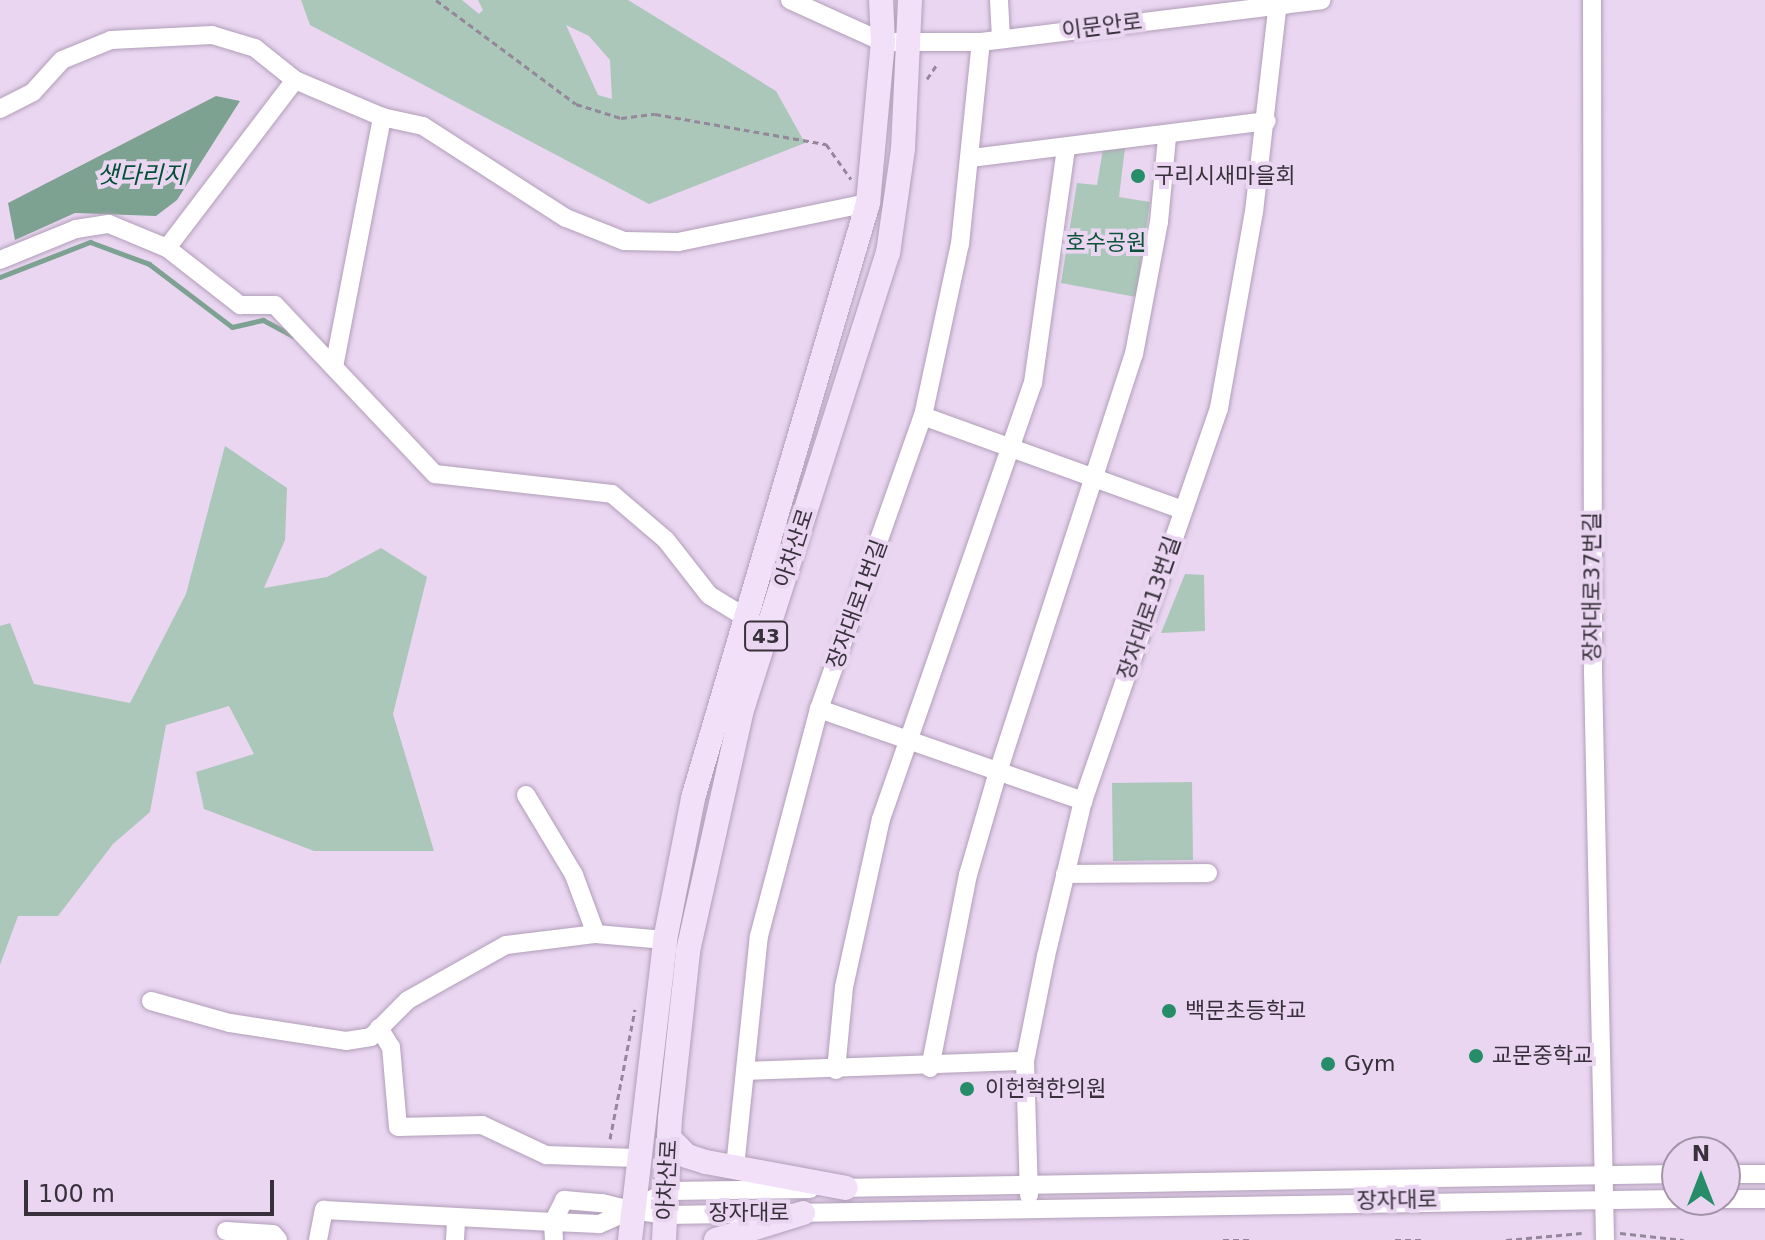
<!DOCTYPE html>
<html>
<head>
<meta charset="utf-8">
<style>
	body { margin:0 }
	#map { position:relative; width:1765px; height:1240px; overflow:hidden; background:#ead6f1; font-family:"DejaVu Sans","Noto Sans KR",sans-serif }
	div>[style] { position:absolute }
	.green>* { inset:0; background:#aac7b9 }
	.water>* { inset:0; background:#7da291 }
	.stream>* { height:5px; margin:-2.5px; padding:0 2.5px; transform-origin:2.5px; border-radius:2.5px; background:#7da291 }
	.path>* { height:3px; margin-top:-1.5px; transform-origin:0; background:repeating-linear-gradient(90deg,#95879a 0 6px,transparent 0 10px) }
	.roads { filter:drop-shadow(0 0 2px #b19eb8) drop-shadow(0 0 2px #b19eb8) }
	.minor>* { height:18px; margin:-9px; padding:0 9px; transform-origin:9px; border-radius:9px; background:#fff }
	.major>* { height:24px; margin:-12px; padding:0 12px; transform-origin:12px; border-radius:12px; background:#f1e0f8 }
	.dots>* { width:22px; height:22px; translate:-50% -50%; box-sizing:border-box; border:4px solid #ead6f1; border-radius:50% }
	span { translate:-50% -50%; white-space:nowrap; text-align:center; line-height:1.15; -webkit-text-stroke:8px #ead6f1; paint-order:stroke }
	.shield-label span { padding:2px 6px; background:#ead6f1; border:2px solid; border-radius:6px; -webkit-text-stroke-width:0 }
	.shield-label { font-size:20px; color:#38313b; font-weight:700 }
	.street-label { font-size:22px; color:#38313b }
	.poi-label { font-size:22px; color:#38313b }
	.left { translate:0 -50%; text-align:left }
	.park-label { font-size:22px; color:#0c533b }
	.water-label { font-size:24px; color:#024e36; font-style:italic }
	.north { position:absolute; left:1661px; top:1136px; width:80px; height:80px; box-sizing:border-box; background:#ead6f1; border:2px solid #a394a8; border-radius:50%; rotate:0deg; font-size:22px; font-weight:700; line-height:32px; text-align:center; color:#38313b }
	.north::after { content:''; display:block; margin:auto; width:28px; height:36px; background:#278c68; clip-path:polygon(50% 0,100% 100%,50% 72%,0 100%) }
	.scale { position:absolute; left:24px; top:1180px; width:250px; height:36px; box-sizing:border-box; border:4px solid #38313b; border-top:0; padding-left:10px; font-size:24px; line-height:28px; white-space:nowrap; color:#38313b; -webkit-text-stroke:6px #ead6f1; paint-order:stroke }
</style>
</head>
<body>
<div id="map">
	<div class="green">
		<i style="clip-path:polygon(evenodd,301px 0,462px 0,479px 14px,483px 10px,478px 0,628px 0,776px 91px,805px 143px,649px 204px,310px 25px,301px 0,566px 25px,589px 36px,610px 60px,612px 99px,598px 95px,566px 25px)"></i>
		<i style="clip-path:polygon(1125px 148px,1119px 197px,1150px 202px,1136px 297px,1061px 283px,1077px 183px,1097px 185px,1103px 149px)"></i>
		<i style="clip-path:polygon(225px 446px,287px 488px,285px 540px,264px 588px,327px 577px,381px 548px,427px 577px,393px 714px,434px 851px,314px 851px,204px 809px,196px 772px,254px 754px,229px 706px,166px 725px,150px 812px,113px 844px,58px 916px,18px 916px,0 965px,0 626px,10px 623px,34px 684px,130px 703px,186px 594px)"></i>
		<i style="clip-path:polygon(1185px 574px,1204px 575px,1205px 631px,1161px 633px)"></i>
		<i style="clip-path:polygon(1192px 782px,1193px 860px,1113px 861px,1112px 783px)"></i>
	</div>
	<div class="water">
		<i style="clip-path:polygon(216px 96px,240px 101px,177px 200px,156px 216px,75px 213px,15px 240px,8px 203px)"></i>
	</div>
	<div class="stream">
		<i style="left:0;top:277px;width:97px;rotate:-21.3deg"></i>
		<i style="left:90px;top:242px;width:63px;rotate:20.4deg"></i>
		<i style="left:149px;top:264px;width:104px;rotate:37.2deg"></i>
		<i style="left:232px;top:327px;width:32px;rotate:-13deg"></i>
		<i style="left:263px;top:320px;width:34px;rotate:28deg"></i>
	</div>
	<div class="path">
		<i style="left:436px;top:0;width:174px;rotate:36.6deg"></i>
		<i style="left:576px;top:104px;width:47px;rotate:17.3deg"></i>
		<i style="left:621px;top:118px;width:34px;rotate:-7deg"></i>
		<i style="left:655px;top:114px;width:174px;rotate:10deg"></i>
		<i style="left:826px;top:144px;width:43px;rotate:54.5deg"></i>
		<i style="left:927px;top:79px;width:18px;rotate:-56deg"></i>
		<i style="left:610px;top:1139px;width:132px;rotate:-79.1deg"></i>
		<i style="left:1620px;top:1233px;width:64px;rotate:6.2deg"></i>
		<i style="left:1223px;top:1240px;width:28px"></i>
		<i style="left:1395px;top:1240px;width:30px"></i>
		<i style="left:1506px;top:1240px;width:76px;rotate:-5.3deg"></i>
	</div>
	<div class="roads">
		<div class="minor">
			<i style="left:790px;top:0;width:102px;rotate:24.3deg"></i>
			<i style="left:883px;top:42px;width:98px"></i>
			<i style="left:981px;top:42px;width:343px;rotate:-7deg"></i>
			<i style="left:999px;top:0;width:39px;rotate:87deg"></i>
			<i style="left:1592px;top:0;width:672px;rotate:89.91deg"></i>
			<i style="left:1593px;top:672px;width:568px;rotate:88.79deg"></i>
			<i style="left:0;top:109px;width:37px;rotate:-27deg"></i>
			<i style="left:33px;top:92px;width:43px;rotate:-47.8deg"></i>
			<i style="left:62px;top:60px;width:53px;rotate:-22.2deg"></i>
			<i style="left:111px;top:40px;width:101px;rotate:-2.8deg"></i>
			<i style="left:212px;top:35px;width:45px;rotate:16.8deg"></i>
			<i style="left:255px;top:48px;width:51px;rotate:38.7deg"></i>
			<i style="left:295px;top:80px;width:95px;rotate:23deg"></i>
			<i style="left:382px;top:117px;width:42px;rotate:12.4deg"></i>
			<i style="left:423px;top:126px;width:170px;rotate:32.8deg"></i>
			<i style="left:566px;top:218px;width:62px;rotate:21.6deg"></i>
			<i style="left:624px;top:241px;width:54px;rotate:1.1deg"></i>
			<i style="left:678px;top:242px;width:194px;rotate:-11.6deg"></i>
			<i style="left:971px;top:158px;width:298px;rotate:-7.1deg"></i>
			<i style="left:167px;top:248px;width:211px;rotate:-52.7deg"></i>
			<i style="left:0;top:260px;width:82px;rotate:-22.2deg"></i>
			<i style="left:76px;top:229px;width:33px;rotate:-9deg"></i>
			<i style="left:109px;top:224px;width:63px;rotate:22.5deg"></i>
			<i style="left:167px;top:248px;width:93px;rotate:38deg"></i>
			<i style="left:240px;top:305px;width:35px"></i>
			<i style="left:275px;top:305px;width:233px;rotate:46.6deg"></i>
			<i style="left:435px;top:474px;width:178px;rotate:6.4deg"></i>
			<i style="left:612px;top:494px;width:71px;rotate:40.4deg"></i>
			<i style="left:666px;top:540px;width:70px;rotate:52deg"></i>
			<i style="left:709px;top:595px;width:55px;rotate:31.7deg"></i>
			<i style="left:334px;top:367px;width:255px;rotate:-79.1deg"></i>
			<i style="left:923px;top:416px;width:276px;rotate:19.9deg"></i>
			<i style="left:819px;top:709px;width:280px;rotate:19.2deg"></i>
			<i style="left:526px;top:795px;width:93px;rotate:59deg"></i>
			<i style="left:574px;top:875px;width:63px;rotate:69.6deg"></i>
			<i style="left:1065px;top:874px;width:143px;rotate:-0.4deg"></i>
			<i style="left:151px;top:1001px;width:82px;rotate:15.6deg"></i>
			<i style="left:230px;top:1023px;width:117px;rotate:8.8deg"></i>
			<i style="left:346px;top:1041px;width:25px;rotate:-9deg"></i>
			<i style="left:371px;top:1037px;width:52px;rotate:-45deg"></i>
			<i style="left:408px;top:1000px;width:112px;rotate:-29.3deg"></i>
			<i style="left:506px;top:945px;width:91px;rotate:-7deg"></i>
			<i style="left:596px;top:934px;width:69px;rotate:5deg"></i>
			<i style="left:379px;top:1028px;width:22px;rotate:58deg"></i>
			<i style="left:391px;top:1047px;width:80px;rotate:85deg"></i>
			<i style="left:398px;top:1127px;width:84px;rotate:-1.4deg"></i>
			<i style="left:482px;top:1125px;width:71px;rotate:25.1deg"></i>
			<i style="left:546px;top:1155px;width:91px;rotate:1.9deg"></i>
			<i style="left:930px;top:1068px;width:197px;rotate:-78.9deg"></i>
			<i style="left:968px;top:875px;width:107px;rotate:-73.8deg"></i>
			<i style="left:998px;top:772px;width:440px;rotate:-72deg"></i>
			<i style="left:1134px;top:354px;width:134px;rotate:-79.3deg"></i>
			<i style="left:1159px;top:222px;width:85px;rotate:-84.6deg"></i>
			<i style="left:836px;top:1070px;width:83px;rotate:-84.5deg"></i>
			<i style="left:844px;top:987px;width:172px;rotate:-77.6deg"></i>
			<i style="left:881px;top:819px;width:462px;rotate:-70.8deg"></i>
			<i style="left:1033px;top:383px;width:237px;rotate:-82deg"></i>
			<i style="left:746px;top:1071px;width:279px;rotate:-2.1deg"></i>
			<i style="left:735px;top:1167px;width:232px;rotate:-84.1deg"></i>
			<i style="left:759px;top:936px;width:235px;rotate:-75.2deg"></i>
			<i style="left:819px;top:709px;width:311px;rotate:-70.5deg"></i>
			<i style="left:923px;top:416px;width:176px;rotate:-77.9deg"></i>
			<i style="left:960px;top:244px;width:203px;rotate:-84.1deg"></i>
			<i style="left:1725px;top:1174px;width:40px"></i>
			<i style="left:836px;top:1188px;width:841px;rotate:-0.95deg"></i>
			<i style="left:810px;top:1189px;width:142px;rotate:179.2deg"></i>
			<i style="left:668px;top:1191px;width:42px;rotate:152.8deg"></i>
			<i style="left:631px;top:1210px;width:35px;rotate:156deg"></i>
			<i style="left:599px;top:1224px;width:46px;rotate:-177.5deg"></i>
			<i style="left:553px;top:1222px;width:25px;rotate:-63deg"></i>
			<i style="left:564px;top:1200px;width:38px;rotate:5deg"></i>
			<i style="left:602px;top:1203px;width:30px;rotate:14deg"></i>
			<i style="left:631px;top:1210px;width:35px;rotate:8deg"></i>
			<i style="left:666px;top:1215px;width:1011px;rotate:-0.91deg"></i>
			<i style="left:1029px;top:1195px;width:134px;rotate:-91.7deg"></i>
			<i style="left:1025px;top:1061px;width:107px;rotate:-78.7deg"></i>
			<i style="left:1046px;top:956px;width:159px;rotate:-76.6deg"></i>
			<i style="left:1083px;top:801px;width:416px;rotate:-70.9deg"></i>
			<i style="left:1219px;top:408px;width:199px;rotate:-79.9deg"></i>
			<i style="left:1254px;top:212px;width:213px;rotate:-83.5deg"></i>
			<i style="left:1725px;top:1199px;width:40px"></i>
			<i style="left:226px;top:1231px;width:47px;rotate:3.7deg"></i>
			<i style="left:273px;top:1234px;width:8px;rotate:50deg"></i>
			<i style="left:318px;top:1240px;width:31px;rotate:-79deg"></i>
			<i style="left:324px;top:1210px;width:229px;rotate:3deg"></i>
			<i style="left:553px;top:1222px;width:18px;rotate:87deg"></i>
			<i style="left:455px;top:1240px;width:22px;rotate:-87deg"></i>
		</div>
		<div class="major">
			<i style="left:669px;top:1138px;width:25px;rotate:45deg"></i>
			<i style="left:687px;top:1156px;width:20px;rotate:18deg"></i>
			<i style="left:706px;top:1162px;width:142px;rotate:10.5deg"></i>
			<i style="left:630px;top:1240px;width:302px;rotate:-83.3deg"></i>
			<i style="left:665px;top:940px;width:145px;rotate:-78.8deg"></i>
			<i style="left:693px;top:798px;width:620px;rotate:-73.61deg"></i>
			<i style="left:868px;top:203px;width:162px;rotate:-84.7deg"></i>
			<i style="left:883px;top:42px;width:42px;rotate:-92.7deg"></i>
			<i style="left:664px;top:1240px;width:122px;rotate:-87.2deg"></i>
			<i style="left:670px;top:1118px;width:168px;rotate:-83.8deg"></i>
			<i style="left:688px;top:951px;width:244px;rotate:-77.4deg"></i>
			<i style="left:741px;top:713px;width:483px;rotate:-72.3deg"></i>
			<i style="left:888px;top:253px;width:105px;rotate:-81.8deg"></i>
			<i style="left:903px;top:149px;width:149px;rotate:-87.3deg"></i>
			<i style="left:716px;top:1240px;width:91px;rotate:-17.2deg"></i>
		</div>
	</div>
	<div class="dots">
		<i style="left:1138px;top:176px;background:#278c68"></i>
		<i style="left:1169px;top:1011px;background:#278c68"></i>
		<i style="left:1476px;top:1056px;background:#278c68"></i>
		<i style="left:1328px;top:1064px;background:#278c68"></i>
		<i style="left:967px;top:1089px;background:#278c68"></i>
	</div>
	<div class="shield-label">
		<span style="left:766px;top:636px">43</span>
	</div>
	<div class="street-label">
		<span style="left:1102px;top:26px;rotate:-7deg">이문안로</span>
		<span style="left:794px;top:548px;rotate:-72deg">아차산로</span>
		<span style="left:1592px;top:587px;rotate:-90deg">장자대로37번길</span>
		<span style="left:857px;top:604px;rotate:-70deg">장자대로1번길</span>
		<span style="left:1149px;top:608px;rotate:-71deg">장자대로13번길</span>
		<span style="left:667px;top:1180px;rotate:-87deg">아차산로</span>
		<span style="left:1397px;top:1200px;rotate:-1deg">장자대로</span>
		<span style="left:749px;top:1213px">장자대로</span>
	</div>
	<div class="poi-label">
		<span class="left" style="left:1154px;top:176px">구리시새마을회</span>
		<span class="left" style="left:1185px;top:1011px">백문초등학교</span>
		<span class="left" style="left:1492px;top:1056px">교문중학교</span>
		<span class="left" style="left:1344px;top:1064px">Gym</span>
		<span class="left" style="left:985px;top:1089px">이헌혁한의원</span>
	</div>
	<div class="park-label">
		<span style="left:1106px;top:243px">호수공원</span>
	</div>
	<div class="water-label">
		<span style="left:141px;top:176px">샛다리지</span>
	</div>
	<div class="north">N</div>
	<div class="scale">100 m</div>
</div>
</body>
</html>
